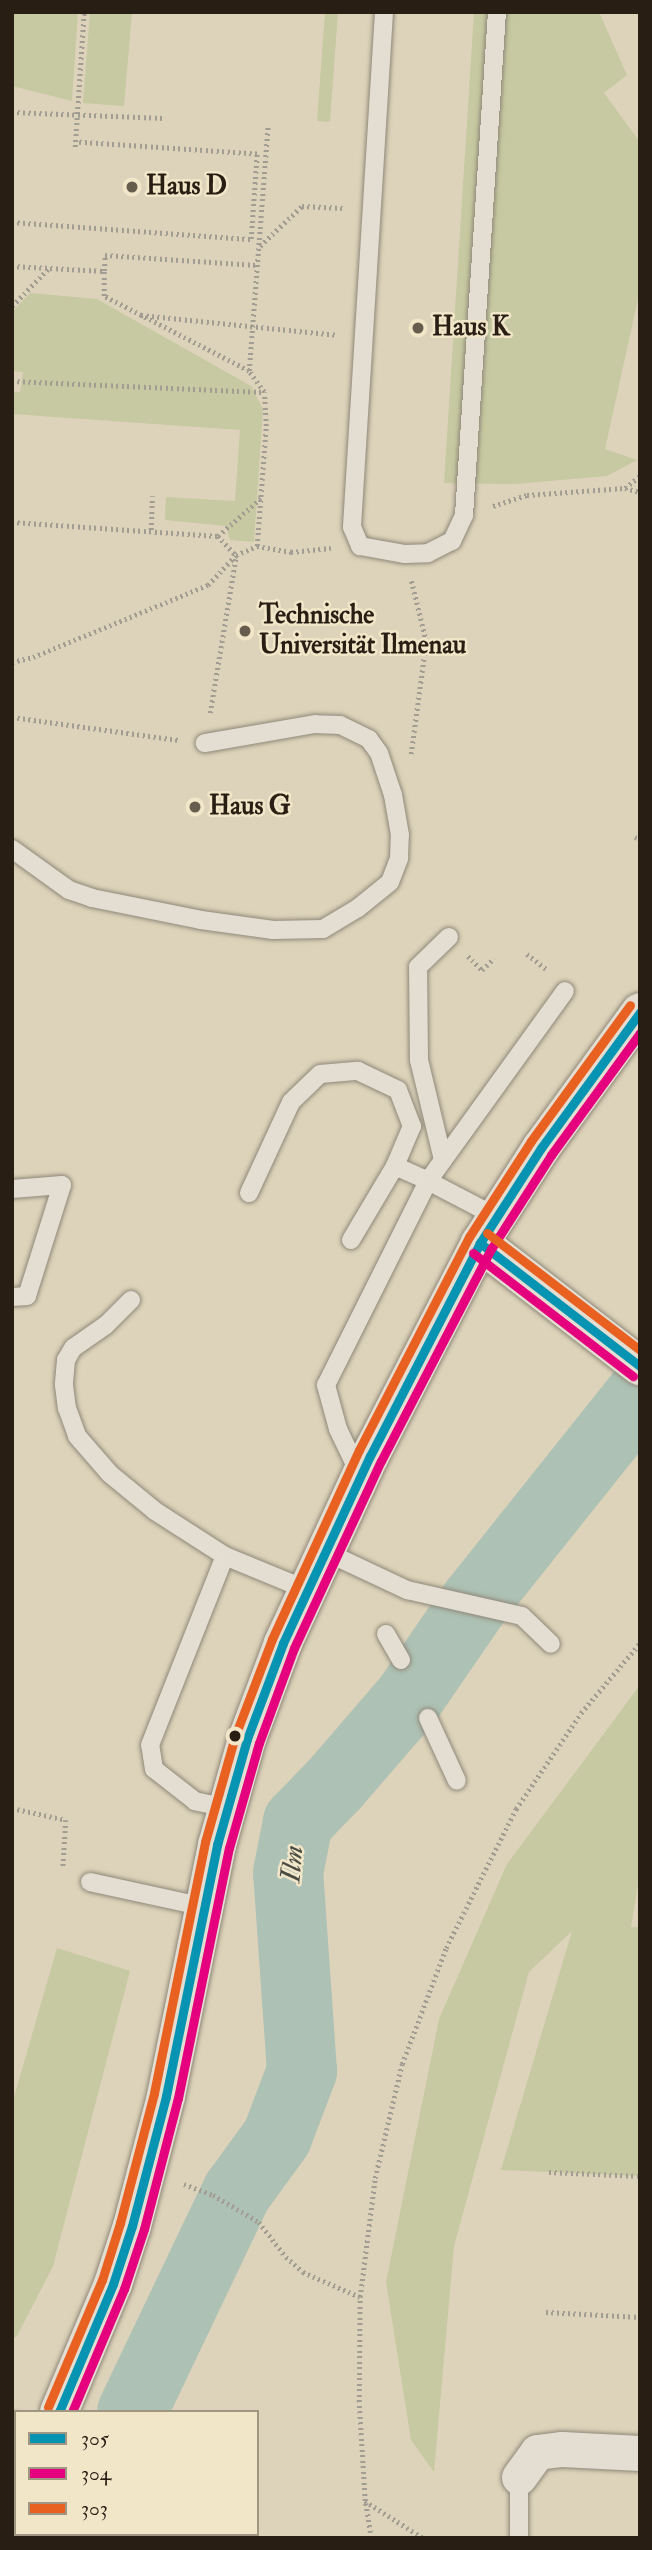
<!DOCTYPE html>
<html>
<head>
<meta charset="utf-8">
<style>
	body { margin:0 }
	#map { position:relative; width:652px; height:2550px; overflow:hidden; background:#ddd3ba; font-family:"IM FELL Double Pica",serif }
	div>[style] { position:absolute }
	.green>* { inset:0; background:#c6c9a1 }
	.river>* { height:70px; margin:-35px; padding:0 35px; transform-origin:35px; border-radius:35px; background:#adc1b4 }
	.path>* { height:4.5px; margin-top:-2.25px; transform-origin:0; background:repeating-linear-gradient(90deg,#a29d92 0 2px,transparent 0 5.5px) }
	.roads { filter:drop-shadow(0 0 2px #8f8879) drop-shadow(0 0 2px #8f8879) }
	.lane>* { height:18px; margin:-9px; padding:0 9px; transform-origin:9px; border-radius:9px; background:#e4ded2 }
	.street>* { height:35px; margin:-17.5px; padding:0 17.5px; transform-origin:17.5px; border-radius:17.5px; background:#e4ded2 }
	.secondary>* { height:38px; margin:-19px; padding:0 19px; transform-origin:19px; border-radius:19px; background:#e4ded2 }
	.bus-1>* { height:9px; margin:-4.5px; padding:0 4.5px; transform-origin:4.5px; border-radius:4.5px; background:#0694b2 }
	.bus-2>* { height:9px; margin:-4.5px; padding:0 4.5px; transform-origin:4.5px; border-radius:4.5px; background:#e5007d }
	.bus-3>* { height:9px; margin:-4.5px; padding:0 4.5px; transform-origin:4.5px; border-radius:4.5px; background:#e86121 }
	.dots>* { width:19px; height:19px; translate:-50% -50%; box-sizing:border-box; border:4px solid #f2e6c9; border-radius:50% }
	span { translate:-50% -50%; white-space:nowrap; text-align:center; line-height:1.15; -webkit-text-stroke:5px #f2e6c9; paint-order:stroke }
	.poi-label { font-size:26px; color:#281e14; font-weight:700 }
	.left { translate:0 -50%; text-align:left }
	.water-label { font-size:28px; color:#4a4c43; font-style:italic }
	.frame { position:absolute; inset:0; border:14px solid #281e14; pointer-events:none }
	.legend { position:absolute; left:14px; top:2410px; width:245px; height:126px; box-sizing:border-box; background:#f2e6c9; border:2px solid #a19681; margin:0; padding:9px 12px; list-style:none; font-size:21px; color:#281e14 }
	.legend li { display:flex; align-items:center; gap:14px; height:35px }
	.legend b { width:35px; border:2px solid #a19681 }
</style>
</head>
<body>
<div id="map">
	<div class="green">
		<i style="clip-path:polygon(12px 12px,78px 12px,72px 101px,12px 86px)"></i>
		<i style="clip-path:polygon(90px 12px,132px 12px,124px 106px,83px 103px)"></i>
		<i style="clip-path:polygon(325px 12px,338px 12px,330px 122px,317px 121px)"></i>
		<i style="clip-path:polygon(474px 12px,599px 12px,627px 75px,604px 93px,640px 142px,640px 290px,605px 449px,637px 460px,607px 476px,515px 484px,444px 483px)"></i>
		<i style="clip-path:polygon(30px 293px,97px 299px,251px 386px,263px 409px,254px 542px,230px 540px,226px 526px,165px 520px,166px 497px,235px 501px,240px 430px,12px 414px,12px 392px,20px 392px,23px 372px,12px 371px,12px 312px)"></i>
		<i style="clip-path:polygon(640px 1685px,640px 1872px,631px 1927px,640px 1927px,640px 2176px,501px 2170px,572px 1931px,529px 1972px,454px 2246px,434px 2472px,411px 2440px,386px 2282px,439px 2019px,507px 1864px)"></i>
		<i style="clip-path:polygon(57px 1948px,130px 1971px,53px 2266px,17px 2336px,12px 2339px,12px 2104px)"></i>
	</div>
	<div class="river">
		<i style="left:132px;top:2412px;width:244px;rotate:-64.5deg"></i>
		<i style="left:237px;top:2192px;width:68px;rotate:-54deg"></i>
		<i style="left:277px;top:2137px;width:71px;rotate:-69.3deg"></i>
		<i style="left:302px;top:2071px;width:198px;rotate:-94deg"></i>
		<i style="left:288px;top:1873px;width:52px;rotate:-78.9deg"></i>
		<i style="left:298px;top:1822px;width:52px;rotate:-45.8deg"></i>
		<i style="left:334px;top:1785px;width:115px;rotate:-49.2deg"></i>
		<i style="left:409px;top:1698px;width:116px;rotate:-55.5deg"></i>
		<i style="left:475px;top:1602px;width:265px;rotate:-51.4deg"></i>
		<i style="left:76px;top:2538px;width:4px;rotate:-63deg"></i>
	</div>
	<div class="path">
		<i style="left:12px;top:112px;width:152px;rotate:2.3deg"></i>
		<i style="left:75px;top:147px;width:135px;rotate:-86.2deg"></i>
		<i style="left:12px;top:222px;width:240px;rotate:4.1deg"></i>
		<i style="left:251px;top:239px;width:85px;rotate:-86deg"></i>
		<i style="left:257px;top:154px;width:181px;rotate:-176.2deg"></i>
		<i style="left:260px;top:246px;width:58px;rotate:-43.6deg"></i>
		<i style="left:302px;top:206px;width:41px;rotate:2.8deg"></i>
		<i style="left:12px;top:266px;width:92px;rotate:3.1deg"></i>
		<i style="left:12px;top:306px;width:52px;rotate:-45.8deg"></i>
		<i style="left:141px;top:315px;width:198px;rotate:5.8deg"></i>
		<i style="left:249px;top:371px;width:163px;rotate:-152.7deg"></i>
		<i style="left:104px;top:296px;width:25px;rotate:-90deg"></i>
		<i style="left:104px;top:271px;width:16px;rotate:-86deg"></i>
		<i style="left:105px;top:255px;width:152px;rotate:3.8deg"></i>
		<i style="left:12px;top:381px;width:251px;rotate:2.5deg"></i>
		<i style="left:625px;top:488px;width:19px;rotate:-39deg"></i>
		<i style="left:493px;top:506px;width:36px;rotate:-18deg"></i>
		<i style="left:527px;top:495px;width:98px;rotate:-4.1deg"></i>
		<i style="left:625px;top:488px;width:16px;rotate:15deg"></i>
		<i style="left:12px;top:522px;width:206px;rotate:3.9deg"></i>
		<i style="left:218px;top:536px;width:26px;rotate:47deg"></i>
		<i style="left:236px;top:555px;width:23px;rotate:-23deg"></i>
		<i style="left:257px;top:546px;width:35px;rotate:10deg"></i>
		<i style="left:291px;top:552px;width:40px;rotate:-5.7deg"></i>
		<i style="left:151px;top:530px;width:34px;rotate:-88deg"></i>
		<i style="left:218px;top:536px;width:57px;rotate:-41.5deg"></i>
		<i style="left:257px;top:546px;width:120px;rotate:-85.7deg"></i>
		<i style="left:266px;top:426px;width:34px;rotate:-93deg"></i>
		<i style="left:264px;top:392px;width:26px;rotate:-126deg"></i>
		<i style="left:249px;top:371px;width:247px;rotate:-85.6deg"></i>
		<i style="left:12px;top:662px;width:22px;rotate:-13deg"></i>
		<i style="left:33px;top:657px;width:189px;rotate:-22.4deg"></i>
		<i style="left:208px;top:585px;width:41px;rotate:-47deg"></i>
		<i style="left:210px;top:713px;width:159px;rotate:-80.6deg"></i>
		<i style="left:12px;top:717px;width:168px;rotate:7.9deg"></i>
		<i style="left:411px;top:754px;width:113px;rotate:-82.4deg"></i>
		<i style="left:426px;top:642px;width:64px;rotate:-103.6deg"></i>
		<i style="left:635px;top:837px;width:5px;rotate:22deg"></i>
		<i style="left:527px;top:954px;width:24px;rotate:38deg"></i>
		<i style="left:468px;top:956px;width:20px;rotate:45deg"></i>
		<i style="left:482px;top:970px;width:17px;rotate:-45deg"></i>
		<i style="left:12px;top:1808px;width:55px;rotate:12.5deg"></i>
		<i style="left:66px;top:1820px;width:49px;rotate:93.5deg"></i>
		<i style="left:549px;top:2172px;width:91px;rotate:2.5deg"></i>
		<i style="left:184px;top:2184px;width:31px;rotate:21deg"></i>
		<i style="left:213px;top:2195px;width:53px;rotate:30.4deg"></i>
		<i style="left:259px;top:2222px;width:44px;rotate:52.4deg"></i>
		<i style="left:286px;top:2257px;width:23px;rotate:41deg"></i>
		<i style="left:303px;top:2272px;width:62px;rotate:23.7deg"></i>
		<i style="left:546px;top:2312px;width:94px;rotate:3deg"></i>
		<i style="left:365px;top:2501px;width:69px;rotate:32.5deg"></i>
		<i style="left:371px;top:2538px;width:37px;rotate:-99deg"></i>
		<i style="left:365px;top:2501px;width:99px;rotate:-93.5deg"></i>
		<i style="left:359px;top:2402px;width:105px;rotate:-89.5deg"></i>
		<i style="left:360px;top:2297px;width:120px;rotate:-82.8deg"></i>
		<i style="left:375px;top:2178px;width:117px;rotate:-76.7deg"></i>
		<i style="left:402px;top:2064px;width:124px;rotate:-69.2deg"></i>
		<i style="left:446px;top:1948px;width:156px;rotate:-63.3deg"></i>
		<i style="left:516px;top:1809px;width:116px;rotate:-55.9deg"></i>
		<i style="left:581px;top:1713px;width:92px;rotate:-49.9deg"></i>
	</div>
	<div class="roads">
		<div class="lane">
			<i style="left:384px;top:12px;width:516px;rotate:93.56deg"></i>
			<i style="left:352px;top:527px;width:21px;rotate:67deg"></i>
			<i style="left:360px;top:546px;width:46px;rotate:10.1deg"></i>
			<i style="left:405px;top:554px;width:23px;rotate:-2deg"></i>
			<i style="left:428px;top:553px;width:27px;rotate:-27deg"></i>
			<i style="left:452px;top:541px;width:29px;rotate:-65deg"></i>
			<i style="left:464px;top:515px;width:504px;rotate:-86.25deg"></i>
			<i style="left:12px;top:849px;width:70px;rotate:35.7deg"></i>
			<i style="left:69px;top:890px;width:24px;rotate:19deg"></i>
			<i style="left:92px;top:898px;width:111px;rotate:11.4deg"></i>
			<i style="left:201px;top:920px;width:73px;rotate:7.9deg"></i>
			<i style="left:273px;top:930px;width:50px;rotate:-1.1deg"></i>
			<i style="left:323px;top:929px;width:41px;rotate:-31deg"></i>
			<i style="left:358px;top:908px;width:41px;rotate:-39.1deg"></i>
			<i style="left:390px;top:882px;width:26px;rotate:-69deg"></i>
			<i style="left:399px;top:858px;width:23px;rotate:-88deg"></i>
			<i style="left:400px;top:835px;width:41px;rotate:-99.9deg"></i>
			<i style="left:393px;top:795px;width:44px;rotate:-108.4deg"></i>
			<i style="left:379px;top:753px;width:17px;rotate:-126deg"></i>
			<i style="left:369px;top:739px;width:32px;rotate:-154deg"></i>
			<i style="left:340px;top:725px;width:25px;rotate:-178deg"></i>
			<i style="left:315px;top:724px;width:112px;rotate:170.2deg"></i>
			<i style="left:443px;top:1160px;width:103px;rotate:-103.5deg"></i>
			<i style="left:419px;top:1060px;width:93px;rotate:-90.6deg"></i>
			<i style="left:418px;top:967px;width:43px;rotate:-44.1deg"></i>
			<i style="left:395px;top:1166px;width:36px;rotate:24deg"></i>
			<i style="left:428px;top:1181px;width:234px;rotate:-54.2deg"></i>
			<i style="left:12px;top:1189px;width:50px;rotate:-4.6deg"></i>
			<i style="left:62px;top:1185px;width:116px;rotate:107.5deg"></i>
			<i style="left:27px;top:1296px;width:15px;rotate:176deg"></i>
			<i style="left:249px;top:1193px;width:100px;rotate:-65.2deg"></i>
			<i style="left:291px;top:1102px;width:40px;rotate:-44deg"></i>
			<i style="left:320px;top:1074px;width:38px;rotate:-5deg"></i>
			<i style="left:358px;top:1071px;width:44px;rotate:25.4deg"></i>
			<i style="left:398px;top:1090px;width:39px;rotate:69deg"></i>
			<i style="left:412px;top:1126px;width:43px;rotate:113deg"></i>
			<i style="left:395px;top:1166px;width:86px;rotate:120.7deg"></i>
			<i style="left:131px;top:1300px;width:35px;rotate:135deg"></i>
			<i style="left:106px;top:1325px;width:40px;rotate:145.1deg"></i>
			<i style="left:73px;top:1348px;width:14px;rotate:120deg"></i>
			<i style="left:66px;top:1360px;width:25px;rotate:95deg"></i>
			<i style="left:64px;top:1385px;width:23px;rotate:83deg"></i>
			<i style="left:67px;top:1408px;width:30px;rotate:70deg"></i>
			<i style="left:77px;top:1436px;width:50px;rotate:49deg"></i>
			<i style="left:110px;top:1474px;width:58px;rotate:39.4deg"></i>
			<i style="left:155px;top:1511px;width:83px;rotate:32.7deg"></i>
			<i style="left:359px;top:1473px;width:49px;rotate:-115.5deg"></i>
			<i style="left:338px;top:1429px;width:46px;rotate:-105.3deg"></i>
			<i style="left:326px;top:1385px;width:228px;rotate:-63.4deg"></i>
			<i style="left:428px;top:1181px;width:76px;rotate:27.6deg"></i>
			<i style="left:324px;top:1551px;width:92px;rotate:25.2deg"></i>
			<i style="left:407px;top:1590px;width:118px;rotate:12.7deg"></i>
			<i style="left:522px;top:1616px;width:40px;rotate:44deg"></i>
			<i style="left:386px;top:1634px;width:30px;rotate:60deg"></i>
			<i style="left:428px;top:1718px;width:69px;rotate:65.3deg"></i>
			<i style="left:227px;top:1808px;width:33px;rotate:-168deg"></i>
			<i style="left:195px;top:1801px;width:52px;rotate:-142deg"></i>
			<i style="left:154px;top:1769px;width:24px;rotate:-99deg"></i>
			<i style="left:150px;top:1745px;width:203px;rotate:-68.4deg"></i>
			<i style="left:225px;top:1556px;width:87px;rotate:22.4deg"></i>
			<i style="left:90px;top:1882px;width:118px;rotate:12.3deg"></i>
			<i style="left:154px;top:2538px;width:4px;rotate:-76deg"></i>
			<i style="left:519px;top:2538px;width:61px;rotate:-90deg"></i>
		</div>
		<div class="street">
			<i style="left:12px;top:2430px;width:4px;rotate:27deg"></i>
			<i style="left:519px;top:2477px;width:31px;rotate:-54deg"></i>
			<i style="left:537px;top:2452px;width:25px;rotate:-7deg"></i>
			<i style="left:562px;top:2449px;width:78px;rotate:2.9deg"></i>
		</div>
		<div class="secondary">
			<i style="left:480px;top:1243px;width:202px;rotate:37.6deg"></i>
			<i style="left:59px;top:2412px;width:139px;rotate:-67.1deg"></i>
			<i style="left:113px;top:2284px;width:61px;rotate:-71.9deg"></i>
			<i style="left:132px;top:2226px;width:134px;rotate:-75.3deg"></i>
			<i style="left:166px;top:2096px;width:256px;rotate:-78.5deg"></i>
			<i style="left:217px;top:1845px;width:110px;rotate:-74.2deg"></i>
			<i style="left:247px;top:1739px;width:103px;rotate:-69.4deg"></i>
			<i style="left:283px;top:1643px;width:206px;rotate:-65.1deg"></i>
			<i style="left:370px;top:1456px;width:240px;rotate:-62.7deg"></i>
			<i style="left:480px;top:1243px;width:113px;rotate:-57.3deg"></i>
			<i style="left:541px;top:1148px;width:168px;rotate:-53.9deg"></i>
			<i style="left:12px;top:2524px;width:9px;rotate:-63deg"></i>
		</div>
	</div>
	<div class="bus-1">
		<i style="left:480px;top:1243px;width:202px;rotate:37.6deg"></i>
		<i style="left:59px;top:2412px;width:139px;rotate:-67.1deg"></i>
		<i style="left:113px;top:2284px;width:61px;rotate:-71.9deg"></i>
		<i style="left:132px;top:2226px;width:134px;rotate:-75.3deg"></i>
		<i style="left:166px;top:2096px;width:256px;rotate:-78.5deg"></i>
		<i style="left:217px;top:1845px;width:110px;rotate:-74.2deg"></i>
		<i style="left:247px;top:1739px;width:103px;rotate:-69.4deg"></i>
		<i style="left:283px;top:1643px;width:206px;rotate:-65.1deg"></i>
		<i style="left:370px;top:1456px;width:240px;rotate:-62.7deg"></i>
		<i style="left:480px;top:1243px;width:113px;rotate:-57.3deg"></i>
		<i style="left:541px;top:1148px;width:168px;rotate:-53.9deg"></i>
	</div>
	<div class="bus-2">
		<i style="left:473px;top:1253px;width:202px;rotate:37.6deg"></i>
		<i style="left:72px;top:2412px;width:134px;rotate:-67.1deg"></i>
		<i style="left:124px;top:2289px;width:63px;rotate:-71.6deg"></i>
		<i style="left:144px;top:2229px;width:135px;rotate:-75.5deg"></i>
		<i style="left:178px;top:2098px;width:255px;rotate:-78.5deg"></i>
		<i style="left:229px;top:1848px;width:109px;rotate:-74.1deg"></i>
		<i style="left:259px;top:1743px;width:101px;rotate:-69.8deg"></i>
		<i style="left:294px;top:1648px;width:206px;rotate:-65.1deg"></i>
		<i style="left:381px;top:1461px;width:239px;rotate:-62.6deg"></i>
		<i style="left:491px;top:1249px;width:112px;rotate:-57.4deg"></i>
		<i style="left:551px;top:1155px;width:151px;rotate:-53.9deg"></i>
	</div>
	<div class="bus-3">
		<i style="left:487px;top:1233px;width:193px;rotate:37.4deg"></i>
		<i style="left:48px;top:2407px;width:138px;rotate:-67deg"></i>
		<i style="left:102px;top:2280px;width:60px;rotate:-72.5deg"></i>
		<i style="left:120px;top:2223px;width:134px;rotate:-75.3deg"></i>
		<i style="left:154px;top:2093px;width:256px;rotate:-78.5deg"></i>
		<i style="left:205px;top:1842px;width:110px;rotate:-74.2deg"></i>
		<i style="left:235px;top:1736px;width:104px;rotate:-69.1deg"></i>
		<i style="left:272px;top:1639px;width:208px;rotate:-65.3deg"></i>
		<i style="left:359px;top:1450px;width:240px;rotate:-62.7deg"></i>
		<i style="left:469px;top:1237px;width:114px;rotate:-57.1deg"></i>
		<i style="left:531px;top:1141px;width:168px;rotate:-53.9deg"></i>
	</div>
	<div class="dots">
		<i style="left:132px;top:187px;background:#675d4e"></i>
		<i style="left:418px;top:328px;background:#675d4e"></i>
		<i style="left:245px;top:631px;background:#675d4e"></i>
		<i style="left:195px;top:807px;background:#675d4e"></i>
		<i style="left:235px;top:1736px;background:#281e14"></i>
	</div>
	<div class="poi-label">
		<span class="left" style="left:146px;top:187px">Haus D</span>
		<span class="left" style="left:432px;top:328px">Haus K</span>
		<span class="left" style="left:259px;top:631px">Technische<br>Universität Ilmenau</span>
		<span class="left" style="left:209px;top:807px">Haus G</span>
	</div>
	<div class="water-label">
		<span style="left:293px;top:1864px;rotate:-85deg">Ilm</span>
	</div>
	<div class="frame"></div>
	<ul class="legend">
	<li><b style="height:9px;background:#0694b2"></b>305</li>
	<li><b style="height:9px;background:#e5007d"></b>304</li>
	<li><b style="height:9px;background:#e86121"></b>303</li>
	</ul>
</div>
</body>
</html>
